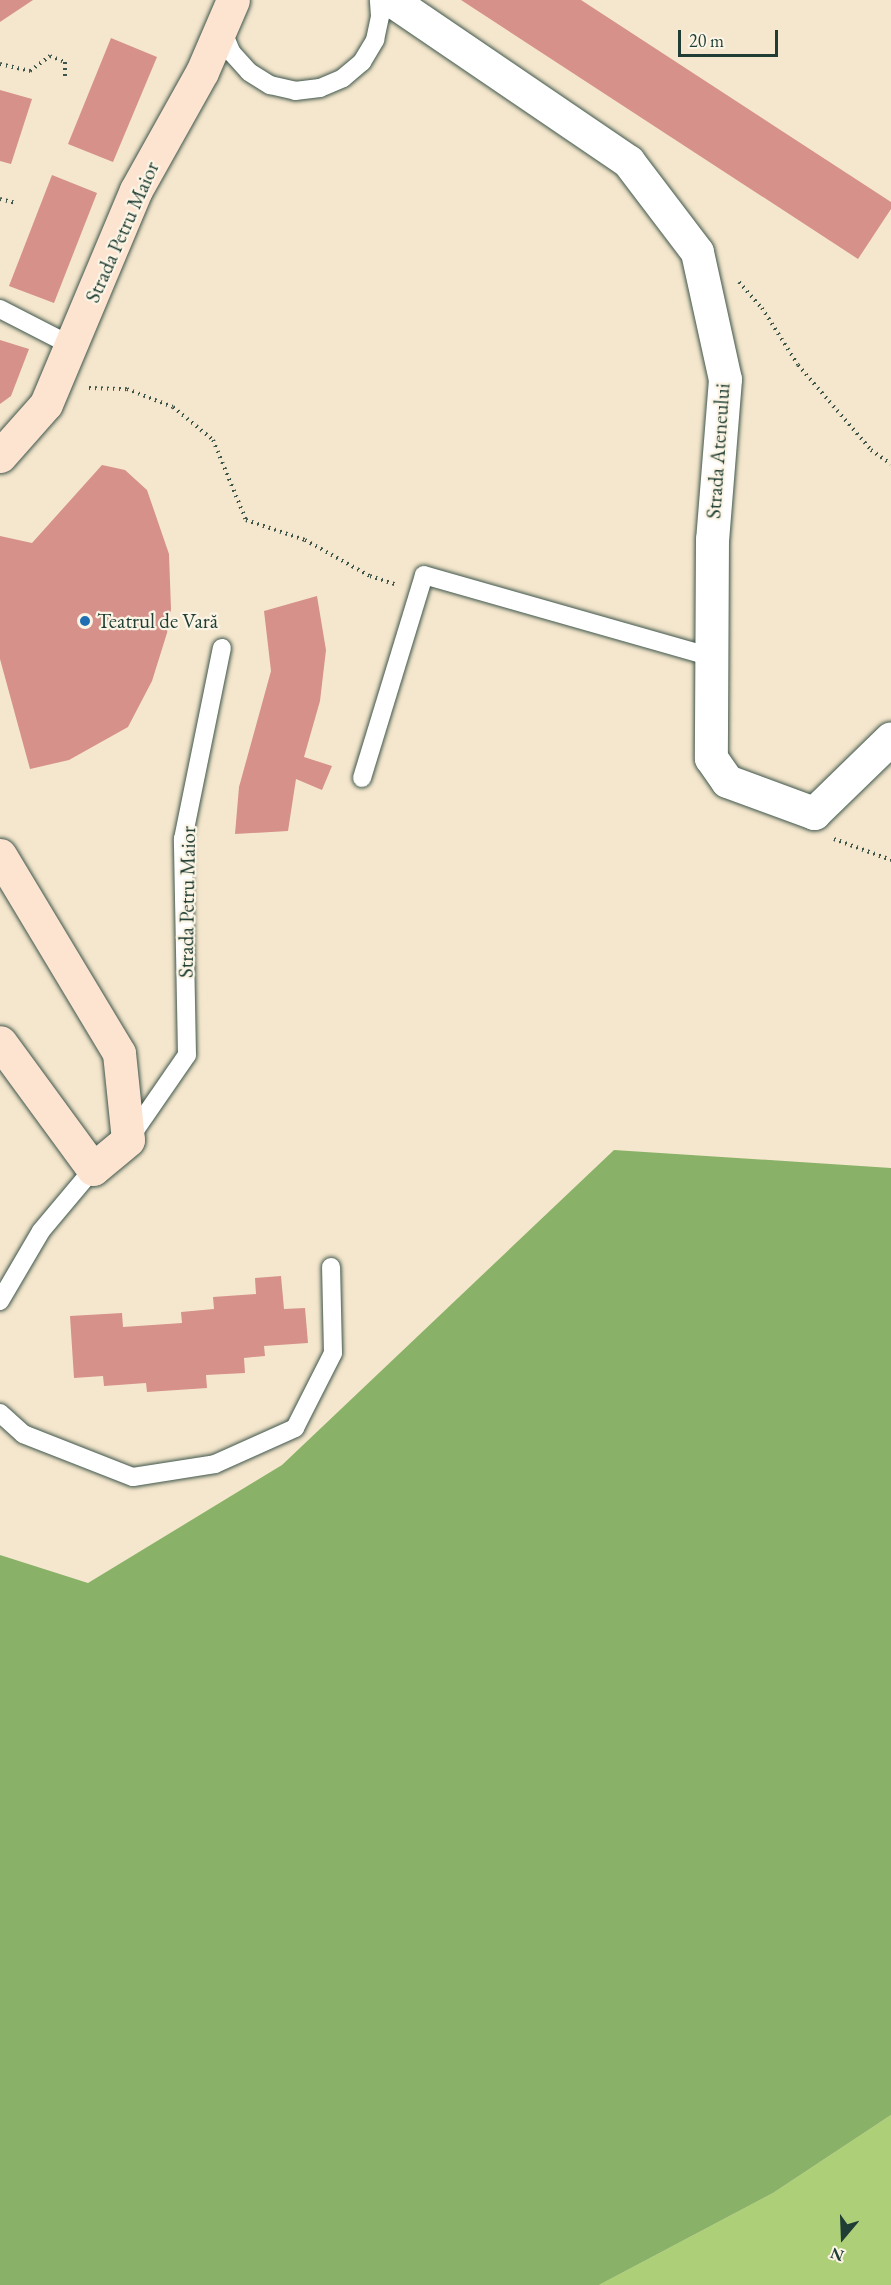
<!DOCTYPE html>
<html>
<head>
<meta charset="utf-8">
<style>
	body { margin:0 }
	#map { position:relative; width:891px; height:2285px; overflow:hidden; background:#f5e7cd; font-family:"EB Garamond",serif }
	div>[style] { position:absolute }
	.green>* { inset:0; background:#accf78 }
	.forest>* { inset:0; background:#89b268 }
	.building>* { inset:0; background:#d5918a }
	.path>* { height:4px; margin-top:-2px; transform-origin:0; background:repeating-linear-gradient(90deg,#3f564b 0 1.5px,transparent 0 6px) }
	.roads { filter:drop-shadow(0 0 2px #3f564b) drop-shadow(0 0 2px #3f564b) }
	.lane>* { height:18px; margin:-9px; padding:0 9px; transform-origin:9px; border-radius:9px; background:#fff }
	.street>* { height:33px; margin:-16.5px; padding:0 16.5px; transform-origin:16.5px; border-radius:16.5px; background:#fff }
	.secondary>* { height:33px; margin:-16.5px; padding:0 16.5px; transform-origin:16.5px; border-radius:16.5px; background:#fde4d1 }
	.dots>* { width:16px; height:16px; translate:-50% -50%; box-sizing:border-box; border:3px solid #fcf5e5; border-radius:50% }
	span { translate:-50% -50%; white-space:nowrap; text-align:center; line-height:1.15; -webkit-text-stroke:4.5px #fcf5e5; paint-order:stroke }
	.street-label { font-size:21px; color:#1f3d34 }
	.poi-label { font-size:21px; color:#1f3d34 }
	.left { translate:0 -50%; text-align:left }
	.north { position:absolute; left:813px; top:2207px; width:60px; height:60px; -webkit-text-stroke:4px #fcf5e5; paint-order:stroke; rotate:199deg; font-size:16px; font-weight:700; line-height:24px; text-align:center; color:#1f3d34 }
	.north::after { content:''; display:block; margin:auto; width:21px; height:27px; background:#1f3d34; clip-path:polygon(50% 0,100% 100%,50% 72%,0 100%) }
	.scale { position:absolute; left:678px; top:30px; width:100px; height:27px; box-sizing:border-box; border:3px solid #1f3d34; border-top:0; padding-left:8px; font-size:18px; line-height:21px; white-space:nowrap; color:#1f3d34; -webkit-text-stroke:4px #fcf5e5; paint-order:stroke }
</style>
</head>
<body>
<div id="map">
	<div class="green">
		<i style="clip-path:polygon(891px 2115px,891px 2285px,599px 2285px,773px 2193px)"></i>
	</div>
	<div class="forest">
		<i style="clip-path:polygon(614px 1150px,891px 1168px,891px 2115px,773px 2193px,599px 2285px,0 2285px,0 1555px,88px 1583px,282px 1465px)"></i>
	</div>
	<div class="building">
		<i style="clip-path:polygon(0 0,33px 0,0 22px)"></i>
		<i style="clip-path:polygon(461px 0,581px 0,891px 202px,891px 209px,858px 259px)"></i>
		<i style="clip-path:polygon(111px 38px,157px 57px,113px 162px,68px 144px)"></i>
		<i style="clip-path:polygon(0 90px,32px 99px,11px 164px,0 161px)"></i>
		<i style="clip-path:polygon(52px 175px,97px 193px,54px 303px,9px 286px)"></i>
		<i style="clip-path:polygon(0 340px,29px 349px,11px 396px,0 404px)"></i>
		<i style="clip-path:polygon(102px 465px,125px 470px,147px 490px,169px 554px,171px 609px,167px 633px,152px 681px,128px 727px,69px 760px,30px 769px,0 659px,0 536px,32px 543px)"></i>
		<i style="clip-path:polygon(317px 596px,326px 650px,320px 701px,304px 757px,332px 766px,322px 790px,296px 779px,288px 831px,235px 834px,239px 787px,271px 671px,264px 611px)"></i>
		<i style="clip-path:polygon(281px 1276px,284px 1309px,305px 1308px,308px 1343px,264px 1346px,265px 1356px,244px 1358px,245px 1373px,206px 1375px,207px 1388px,147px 1392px,146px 1383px,104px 1386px,103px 1376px,74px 1378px,70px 1316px,122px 1313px,123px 1327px,182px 1323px,181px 1312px,214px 1309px,213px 1297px,256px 1294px,255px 1278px)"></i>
	</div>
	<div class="path">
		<i style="left:0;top:64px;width:31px;rotate:13deg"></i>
		<i style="left:30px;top:71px;width:25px;rotate:-37deg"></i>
		<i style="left:50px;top:56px;width:16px;rotate:22deg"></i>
		<i style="left:65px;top:62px;width:17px;rotate:90deg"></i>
		<i style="left:0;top:199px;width:16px;rotate:14deg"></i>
		<i style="left:739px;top:282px;width:35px;rotate:49deg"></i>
		<i style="left:762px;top:308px;width:67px;rotate:57.7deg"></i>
		<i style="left:798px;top:365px;width:112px;rotate:49.3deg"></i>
		<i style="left:871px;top:450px;width:24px;rotate:35deg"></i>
		<i style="left:89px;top:388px;width:38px;rotate:2deg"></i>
		<i style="left:127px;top:389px;width:49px;rotate:21.4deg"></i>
		<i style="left:173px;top:407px;width:52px;rotate:39.5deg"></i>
		<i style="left:213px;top:440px;width:87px;rotate:67.6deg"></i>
		<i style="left:246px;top:520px;width:62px;rotate:18.7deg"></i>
		<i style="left:305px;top:540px;width:74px;rotate:29deg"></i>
		<i style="left:370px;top:576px;width:26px;rotate:18deg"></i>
		<i style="left:834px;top:839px;width:61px;rotate:20.2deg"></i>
	</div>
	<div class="roads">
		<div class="lane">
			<i style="left:222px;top:30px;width:25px;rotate:67deg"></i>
			<i style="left:232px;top:53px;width:25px;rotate:48deg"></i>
			<i style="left:249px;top:72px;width:25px;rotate:32deg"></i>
			<i style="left:270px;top:85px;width:26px;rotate:13deg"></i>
			<i style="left:295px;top:91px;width:25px;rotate:-7deg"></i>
			<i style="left:320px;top:88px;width:25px;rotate:-23deg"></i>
			<i style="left:343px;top:78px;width:25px;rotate:-40deg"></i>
			<i style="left:362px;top:62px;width:26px;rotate:-59deg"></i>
			<i style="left:375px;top:40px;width:25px;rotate:-78deg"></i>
			<i style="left:380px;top:16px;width:16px;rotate:-94deg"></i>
			<i style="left:0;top:309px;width:81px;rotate:27.2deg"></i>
			<i style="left:362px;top:778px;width:212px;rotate:-73deg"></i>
			<i style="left:424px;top:575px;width:299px;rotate:15.9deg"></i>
			<i style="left:129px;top:1139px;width:102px;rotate:-55.4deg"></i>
			<i style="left:187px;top:1055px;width:216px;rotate:-91.1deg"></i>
			<i style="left:183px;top:839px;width:195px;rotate:-78.5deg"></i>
			<i style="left:0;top:1301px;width:81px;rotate:-59.6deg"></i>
			<i style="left:41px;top:1231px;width:81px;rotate:-50deg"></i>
			<i style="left:0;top:1413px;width:31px;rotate:42deg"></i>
			<i style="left:23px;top:1434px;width:118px;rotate:21.4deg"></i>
			<i style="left:133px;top:1477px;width:83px;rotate:-9deg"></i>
			<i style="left:215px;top:1464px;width:88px;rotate:-24.2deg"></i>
			<i style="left:295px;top:1428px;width:84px;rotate:-63.1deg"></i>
			<i style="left:333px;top:1353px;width:86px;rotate:-91.3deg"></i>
		</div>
		<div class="street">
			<i style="left:391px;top:0;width:287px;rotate:34.2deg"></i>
			<i style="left:628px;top:161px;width:114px;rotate:52.8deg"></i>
			<i style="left:697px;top:252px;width:130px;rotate:77.6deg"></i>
			<i style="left:725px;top:379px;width:161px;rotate:94.6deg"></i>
			<i style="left:712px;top:539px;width:219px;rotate:90.3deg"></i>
			<i style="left:711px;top:758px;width:28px;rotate:55deg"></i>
			<i style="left:727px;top:781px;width:93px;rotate:20.2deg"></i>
			<i style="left:814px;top:813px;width:107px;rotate:-44.2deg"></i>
		</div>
		<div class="secondary">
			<i style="left:0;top:456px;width:69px;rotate:-48.5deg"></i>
			<i style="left:46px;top:404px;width:232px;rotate:-67.2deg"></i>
			<i style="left:136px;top:190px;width:135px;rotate:-60.8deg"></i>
			<i style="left:202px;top:72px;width:78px;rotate:-66.7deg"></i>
			<i style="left:0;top:855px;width:231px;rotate:59deg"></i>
			<i style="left:119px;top:1053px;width:87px;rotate:84.1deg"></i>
			<i style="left:128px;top:1140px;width:45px;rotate:140.4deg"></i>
			<i style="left:93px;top:1169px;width:157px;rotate:-126.2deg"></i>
		</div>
	</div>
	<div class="dots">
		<i style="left:85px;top:621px;background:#1f6fb2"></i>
	</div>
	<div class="street-label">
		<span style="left:122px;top:232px;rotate:-66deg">Strada Petru Maior</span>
		<span style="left:718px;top:451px;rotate:-86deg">Strada Ateneului</span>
		<span style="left:187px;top:902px;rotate:-89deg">Strada Petru Maior</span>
	</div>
	<div class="poi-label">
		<span class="left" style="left:97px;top:621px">Teatrul de Vară</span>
	</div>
	<div class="north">N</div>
	<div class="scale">20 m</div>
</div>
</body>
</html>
